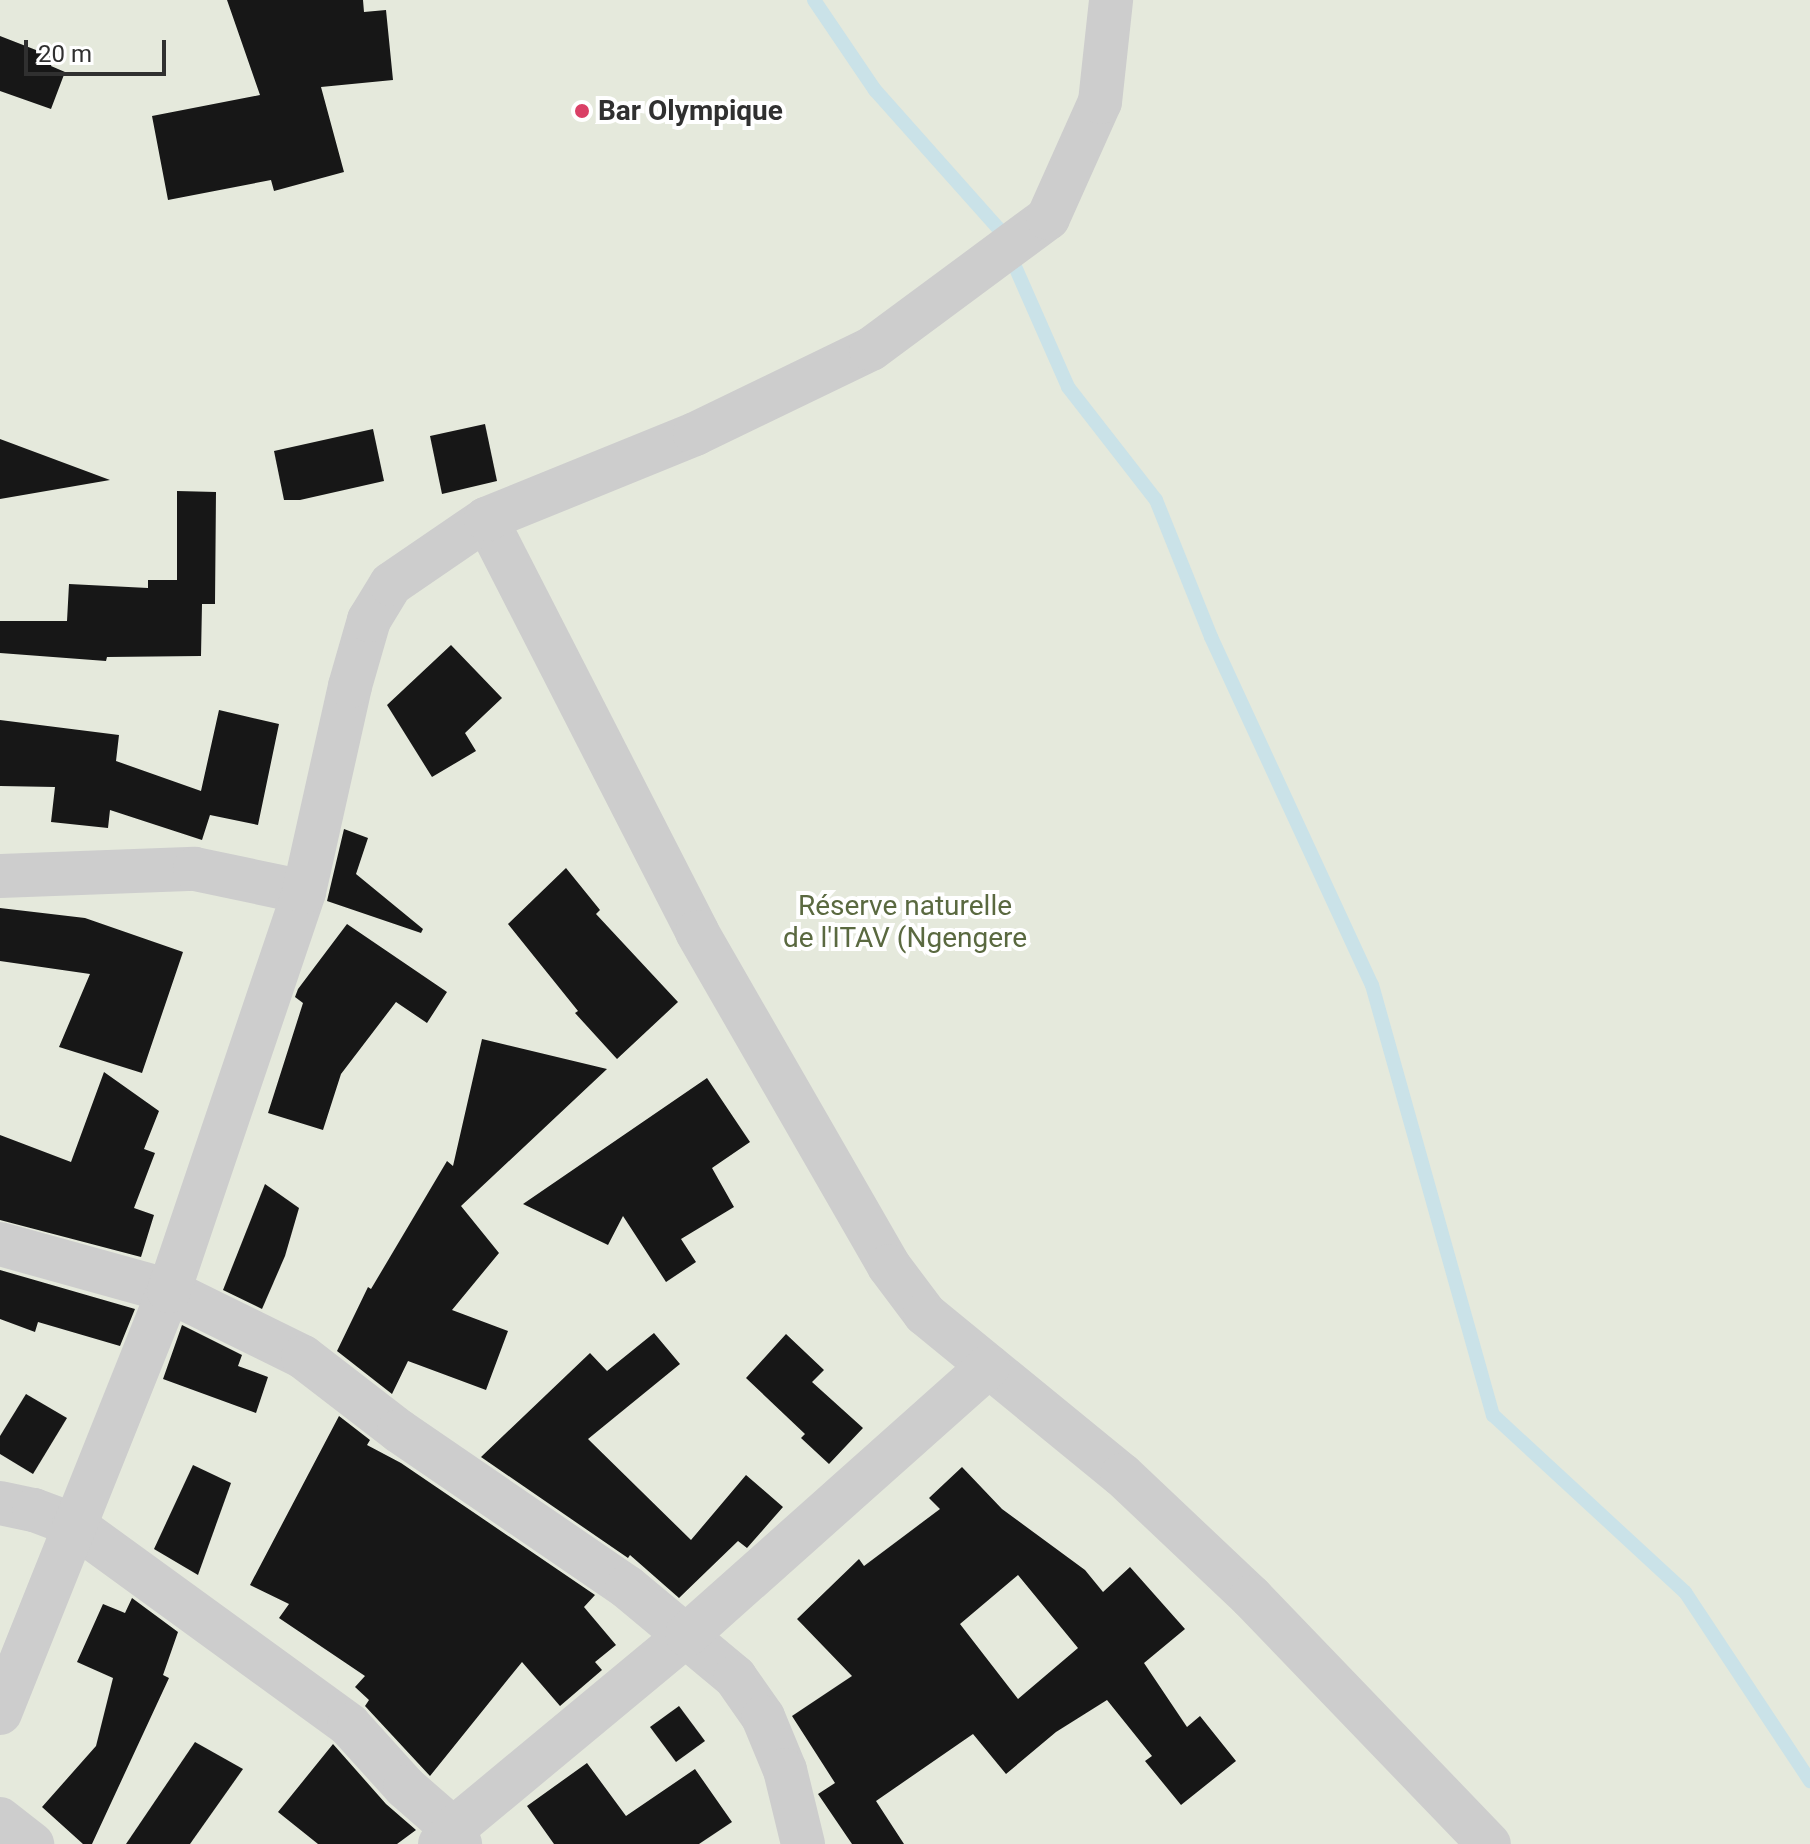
<!DOCTYPE html>
<html>
<head>
<meta charset="utf-8">
<style>
	body { margin:0 }
	#map { position:relative; width:1810px; height:1844px; overflow:hidden; background:#fff; font-family:Roboto,sans-serif }
	div>[style] { position:absolute }
	.green>* { inset:0; background:#e5e9dc }
	.stream>* { height:14px; margin:-7px; padding:0 7px; transform-origin:7px; border-radius:7px; background:#cae2e8 }
	.building>* { inset:0; background:#171717 }
	.minor>* { height:44px; margin:-22px; padding:0 22px; transform-origin:22px; border-radius:22px; background:#cdcdcd }
	.dots>* { width:22px; height:22px; translate:-50% -50%; box-sizing:border-box; border:4px solid #fff; border-radius:50% }
	span { translate:-50% -50%; white-space:nowrap; text-align:center; line-height:1.15; -webkit-text-stroke:8px #fff; paint-order:stroke }
	.poi-label { font-size:28px; color:#303030; font-weight:700 }
	.left { translate:0 -50%; text-align:left }
	.park-label { font-size:28px; color:#5a6940 }
	.scale { position:absolute; left:24px; top:40px; width:142px; height:36px; box-sizing:border-box; border:4px solid #303030; border-top:0; padding-left:10px; font-size:24px; line-height:28px; white-space:nowrap; color:#303030; -webkit-text-stroke:6px #fff; paint-order:stroke }
</style>
</head>
<body>
<div id="map">
	<div class="green">
		<i style="clip-path:polygon(0 0,1810px 0,1810px 1844px,0 1844px)"></i>
	</div>
	<div class="stream">
		<i style="left:814px;top:0;width:109px;rotate:55.9deg"></i>
		<i style="left:875px;top:90px;width:185px;rotate:48.3deg"></i>
		<i style="left:998px;top:228px;width:174px;rotate:66.2deg"></i>
		<i style="left:1068px;top:387px;width:143px;rotate:52.1deg"></i>
		<i style="left:1156px;top:500px;width:148px;rotate:68.1deg"></i>
		<i style="left:1211px;top:637px;width:383px;rotate:65.2deg"></i>
		<i style="left:1372px;top:985px;width:447px;rotate:74.3deg"></i>
		<i style="left:1493px;top:1415px;width:261px;rotate:42.7deg"></i>
		<i style="left:1685px;top:1592px;width:227px;rotate:56.5deg"></i>
	</div>
	<div class="building">
		<i style="clip-path:polygon(227px 0,363px 0,364px 12px,386px 10px,393px 80px,321px 87px,344px 172px,274px 191px,271px 180px,168px 200px,152px 116px,260px 95px)"></i>
		<i style="clip-path:polygon(0 36px,54px 57px,51px 66px,65px 72px,51px 109px,0 91px)"></i>
		<i style="clip-path:polygon(485px 424px,497px 481px,442px 494px,430px 436px)"></i>
		<i style="clip-path:polygon(373px 429px,384px 481px,300px 500px,284px 500px,274px 451px)"></i>
		<i style="clip-path:polygon(0 439px,110px 480px,0 499px)"></i>
		<i style="clip-path:polygon(177px 491px,216px 492px,215px 604px,202px 604px,201px 656px,107px 657px,106px 661px,0 653px,0 621px,67px 621px,69px 584px,148px 588px,148px 580px,177px 580px)"></i>
		<i style="clip-path:polygon(451px 645px,502px 698px,465px 733px,476px 751px,432px 777px,387px 705px)"></i>
		<i style="clip-path:polygon(219px 710px,279px 724px,258px 825px,210px 815px,202px 840px,110px 810px,108px 828px,51px 822px,55px 787px,0 786px,0 720px,119px 735px,116px 761px,201px 791px)"></i>
		<i style="clip-path:polygon(344px 829px,368px 838px,356px 874px,423px 929px,421px 933px,327px 901px)"></i>
		<i style="clip-path:polygon(566px 868px,600px 910px,596px 914px,678px 1002px,617px 1059px,575px 1013px,578px 1011px,508px 924px)"></i>
		<i style="clip-path:polygon(0 908px,85px 918px,183px 952px,142px 1073px,59px 1047px,90px 974px,0 961px)"></i>
		<i style="clip-path:polygon(347px 924px,447px 992px,427px 1023px,396px 1002px,341px 1074px,323px 1130px,268px 1113px,303px 1003px,295px 997px,298px 989px)"></i>
		<i style="clip-path:polygon(482px 1039px,607px 1069px,461px 1206px,499px 1253px,452px 1310px,508px 1331px,486px 1390px,408px 1361px,392px 1394px,337px 1351px,368px 1287px,371px 1289px,447px 1161px,453px 1166px)"></i>
		<i style="clip-path:polygon(104px 1072px,159px 1111px,144px 1149px,155px 1153px,134px 1208px,154px 1215px,141px 1257px,0 1220px,0 1135px,71px 1162px)"></i>
		<i style="clip-path:polygon(707px 1078px,750px 1142px,712px 1168px,734px 1207px,681px 1239px,696px 1262px,666px 1282px,623px 1216px,608px 1245px,523px 1204px)"></i>
		<i style="clip-path:polygon(265px 1184px,299px 1208px,285px 1256px,262px 1309px,223px 1290px)"></i>
		<i style="clip-path:polygon(0 1270px,135px 1309px,120px 1346px,38px 1322px,35px 1332px,0 1319px)"></i>
		<i style="clip-path:polygon(182px 1325px,242px 1355px,238px 1366px,268px 1377px,256px 1413px,163px 1379px)"></i>
		<i style="clip-path:polygon(654px 1333px,680px 1364px,588px 1439px,691px 1540px,746px 1475px,783px 1507px,747px 1548px,738px 1541px,679px 1598px,630px 1555px,628px 1558px,481px 1457px,590px 1353px,607px 1371px)"></i>
		<i style="clip-path:polygon(786px 1334px,824px 1370px,812px 1382px,863px 1428px,829px 1464px,801px 1438px,805px 1434px,746px 1378px)"></i>
		<i style="clip-path:polygon(26px 1394px,67px 1418px,33px 1474px,0 1454px,0 1436px)"></i>
		<i style="clip-path:polygon(339px 1416px,370px 1440px,367px 1445px,401px 1463px,595px 1595px,584px 1607px,616px 1645px,595px 1662px,602px 1670px,560px 1706px,522px 1662px,430px 1776px,365px 1706px,369px 1700px,355px 1687px,365px 1676px,279px 1618px,289px 1604px,250px 1585px)"></i>
		<i style="clip-path:polygon(193px 1465px,231px 1483px,198px 1575px,154px 1549px)"></i>
		<i style="clip-path:polygon(evenodd,962px 1467px,1002px 1509px,1085px 1570px,1103px 1592px,1130px 1567px,1185px 1629px,1144px 1663px,1187px 1727px,1200px 1716px,1236px 1761px,1181px 1805px,1145px 1761px,1152px 1756px,1107px 1700px,1056px 1732px,1006px 1774px,973px 1734px,876px 1801px,904px 1844px,852px 1844px,818px 1794px,835px 1783px,792px 1716px,852px 1676px,797px 1619px,859px 1559px,864px 1566px,940px 1509px,929px 1498px,962px 1467px,1018px 1575px,1078px 1648px,1018px 1699px,960px 1624px,1018px 1575px)"></i>
		<i style="clip-path:polygon(132px 1598px,178px 1632px,163px 1675px,169px 1678px,92px 1844px,83px 1844px,42px 1807px,96px 1746px,113px 1678px,77px 1662px,103px 1604px,125px 1613px)"></i>
		<i style="clip-path:polygon(679px 1706px,705px 1741px,676px 1762px,650px 1727px)"></i>
		<i style="clip-path:polygon(195px 1742px,243px 1769px,190px 1844px,126px 1844px)"></i>
		<i style="clip-path:polygon(333px 1744px,386px 1804px,416px 1830px,397px 1844px,318px 1844px,278px 1812px)"></i>
		<i style="clip-path:polygon(587px 1763px,626px 1816px,695px 1769px,732px 1822px,699px 1844px,554px 1844px,527px 1806px)"></i>
	</div>
	<div class="minor">
		<i style="left:486px;top:519px;width:464px;rotate:62.9deg"></i>
		<i style="left:697px;top:932px;width:385px;rotate:60.1deg"></i>
		<i style="left:889px;top:1266px;width:60px;rotate:53.1deg"></i>
		<i style="left:925px;top:1314px;width:254px;rotate:39.3deg"></i>
		<i style="left:1122px;top:1475px;width:178px;rotate:43.4deg"></i>
		<i style="left:1251px;top:1597px;width:343px;rotate:46.1deg"></i>
		<i style="left:0;top:876px;width:195px;rotate:-2.1deg"></i>
		<i style="left:195px;top:869px;width:111px;rotate:11.9deg"></i>
		<i style="left:0;top:1244px;width:175px;rotate:15.5deg"></i>
		<i style="left:169px;top:1291px;width:149px;rotate:26.2deg"></i>
		<i style="left:303px;top:1357px;width:121px;rotate:37.6deg"></i>
		<i style="left:399px;top:1431px;width:276px;rotate:34.4deg"></i>
		<i style="left:627px;top:1587px;width:141px;rotate:39.8deg"></i>
		<i style="left:735px;top:1677px;width:49px;rotate:55deg"></i>
		<i style="left:763px;top:1717px;width:57px;rotate:67.5deg"></i>
		<i style="left:785px;top:1770px;width:76px;rotate:76.3deg"></i>
		<i style="left:0;top:1503px;width:35px;rotate:12deg"></i>
		<i style="left:34px;top:1510px;width:43px;rotate:20.6deg"></i>
		<i style="left:74px;top:1525px;width:340px;rotate:36deg"></i>
		<i style="left:349px;top:1725px;width:84px;rotate:47.9deg"></i>
		<i style="left:405px;top:1787px;width:64px;rotate:41.2deg"></i>
		<i style="left:453px;top:1829px;width:17px;rotate:65deg"></i>
		<i style="left:0;top:1713px;width:455px;rotate:-68.2deg"></i>
		<i style="left:169px;top:1291px;width:421px;rotate:-71.3deg"></i>
		<i style="left:304px;top:892px;width:211px;rotate:-77.4deg"></i>
		<i style="left:350px;top:686px;width:69px;rotate:-73.9deg"></i>
		<i style="left:369px;top:620px;width:42px;rotate:-58.6deg"></i>
		<i style="left:391px;top:584px;width:115px;rotate:-34.4deg"></i>
		<i style="left:486px;top:519px;width:226px;rotate:-22.1deg"></i>
		<i style="left:695px;top:434px;width:195px;rotate:-25.8deg"></i>
		<i style="left:871px;top:349px;width:220px;rotate:-36.5deg"></i>
		<i style="left:1048px;top:218px;width:127px;rotate:-65.9deg"></i>
		<i style="left:1100px;top:102px;width:103px;rotate:-83.8deg"></i>
		<i style="left:0;top:1819px;width:41px;rotate:38deg"></i>
		<i style="left:440px;top:1844px;width:20px;rotate:-49deg"></i>
		<i style="left:453px;top:1829px;width:304px;rotate:-39.7deg"></i>
		<i style="left:687px;top:1635px;width:404px;rotate:-41.7deg"></i>
	</div>
	<div class="dots">
		<i style="left:582px;top:111px;background:#da4066"></i>
	</div>
	<div class="poi-label">
		<span class="left" style="left:598px;top:111px">Bar Olympique</span>
	</div>
	<div class="park-label">
		<span style="left:905px;top:922px">Réserve naturelle<br>de l'ITAV (Ngengere</span>
	</div>
	<div class="scale">20 m</div>
</div>
</body>
</html>
